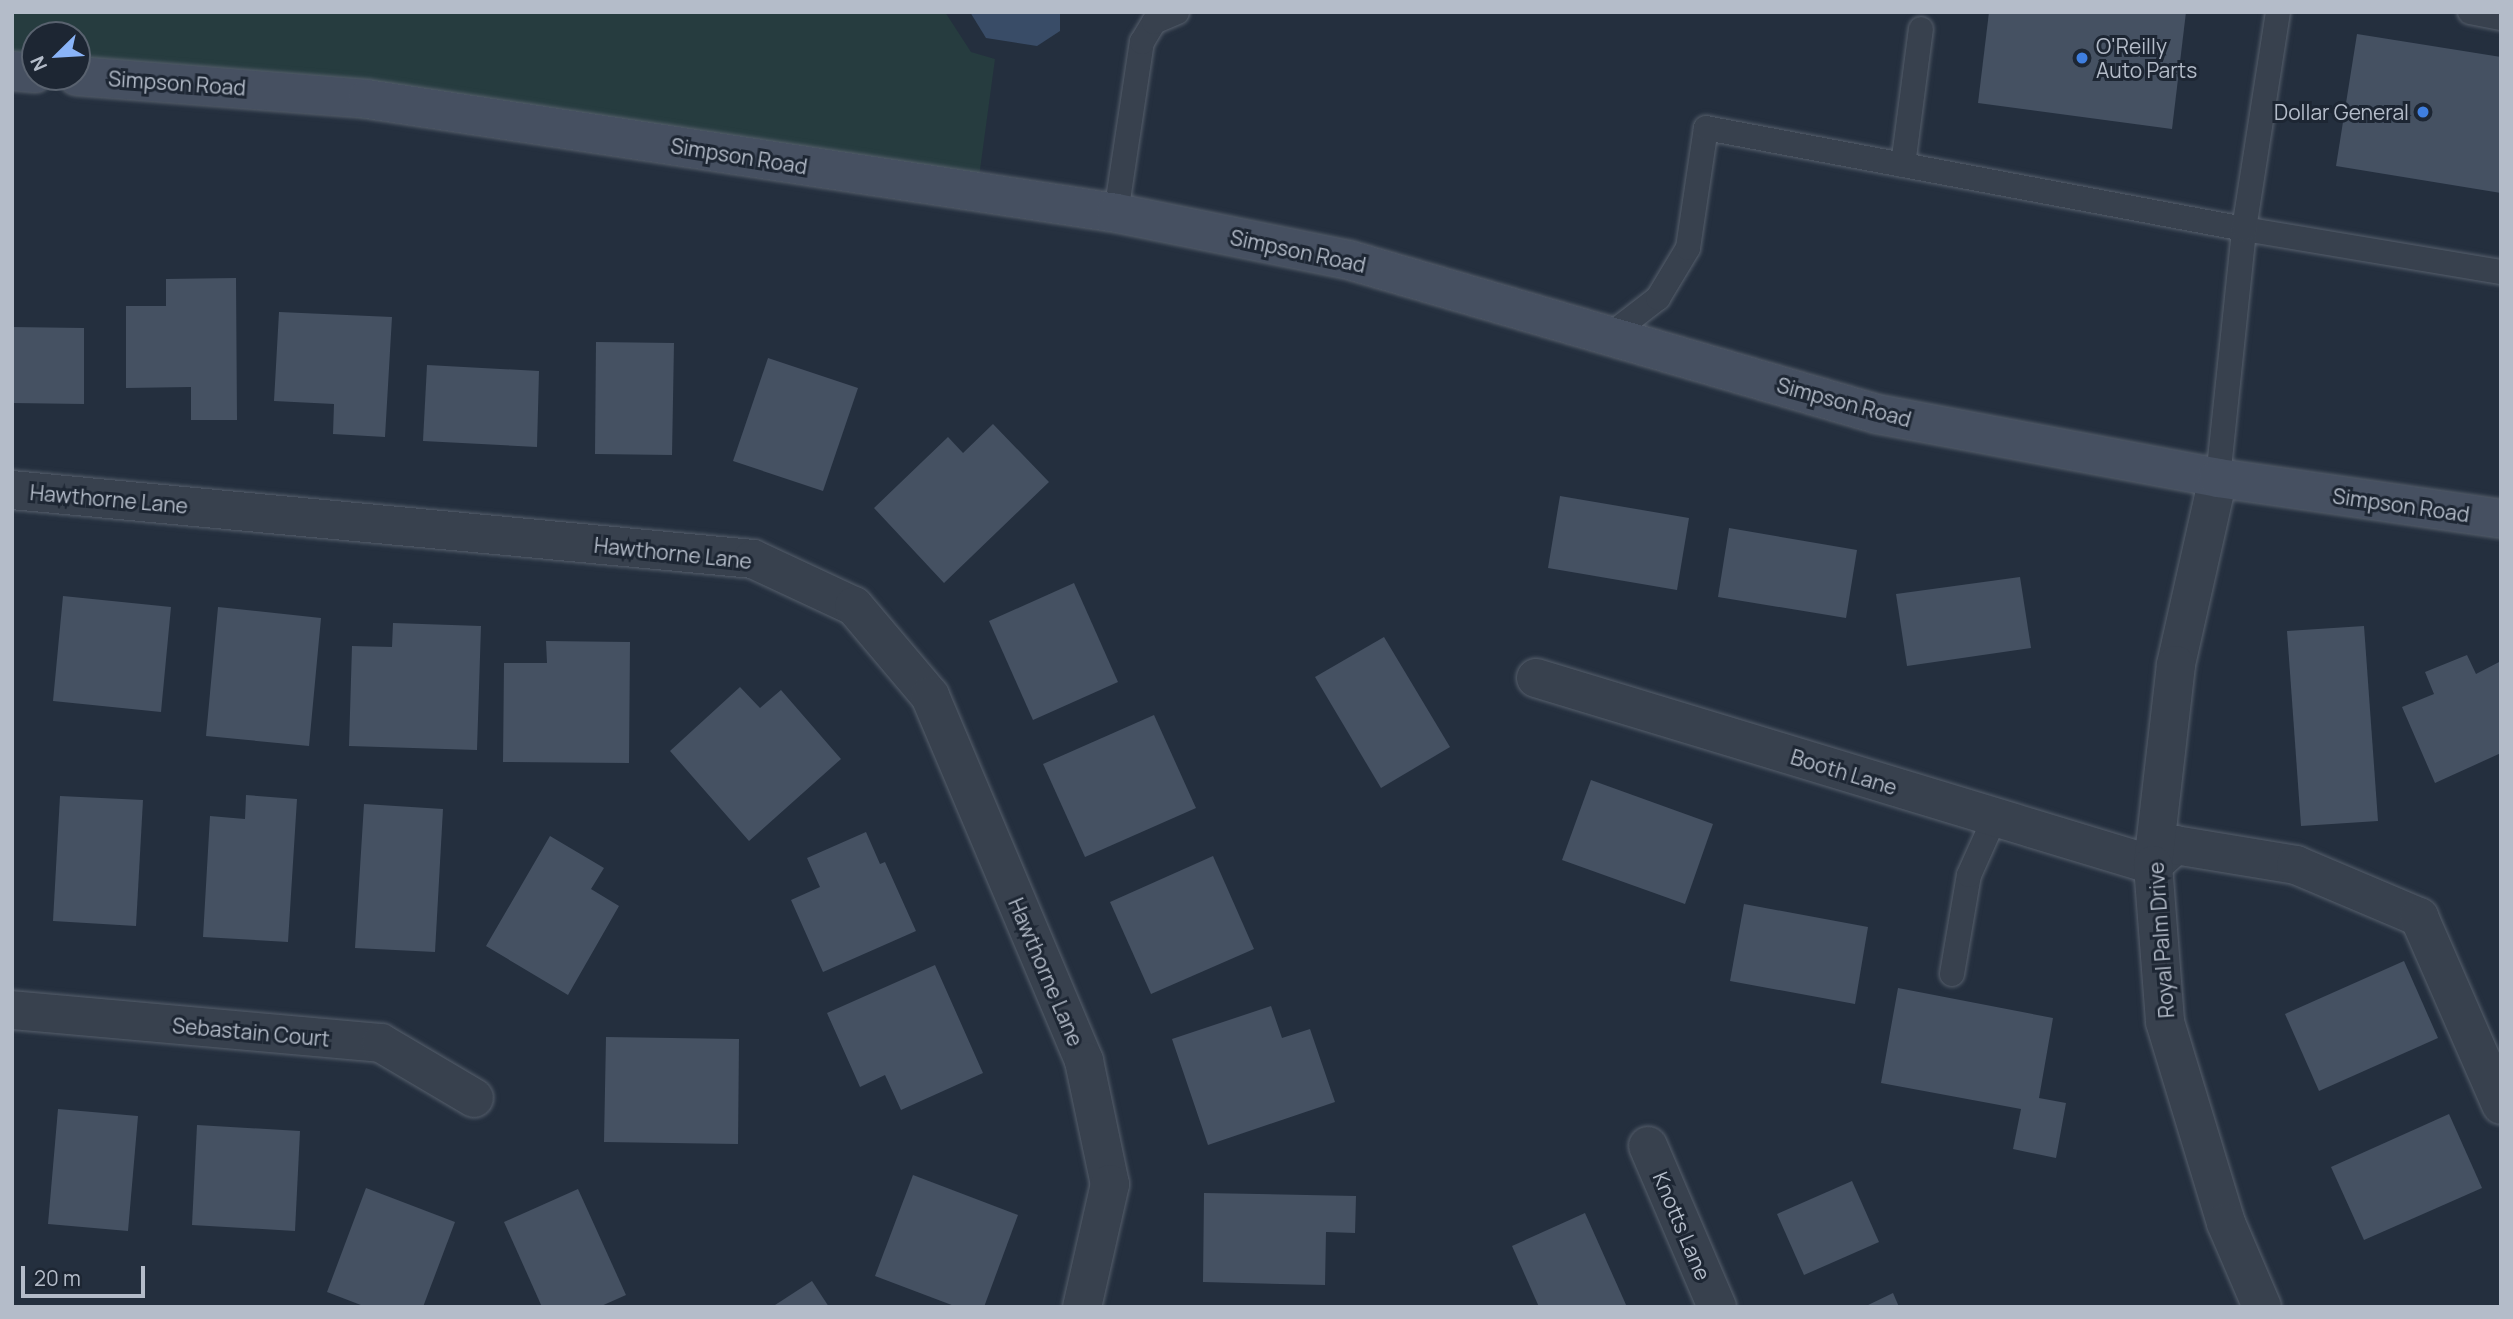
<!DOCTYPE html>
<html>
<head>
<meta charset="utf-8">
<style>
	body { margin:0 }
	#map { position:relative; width:2513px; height:1319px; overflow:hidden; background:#242f3e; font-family:Manrope,sans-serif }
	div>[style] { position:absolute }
	.green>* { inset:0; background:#263c3f }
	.water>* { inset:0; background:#394c67 }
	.building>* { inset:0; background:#455162 }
	.roads { filter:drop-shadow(0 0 2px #565f6c) drop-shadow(0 0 2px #565f6c) }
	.service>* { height:24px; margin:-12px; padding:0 12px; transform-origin:12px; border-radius:12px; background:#38414e }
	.minor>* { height:38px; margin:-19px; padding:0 19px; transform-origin:19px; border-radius:19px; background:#38414e }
	.tertiary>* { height:38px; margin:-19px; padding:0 19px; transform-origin:19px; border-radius:19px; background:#38414e }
	.secondary>* { height:38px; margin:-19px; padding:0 19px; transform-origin:19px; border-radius:19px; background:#465061 }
	.dots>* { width:19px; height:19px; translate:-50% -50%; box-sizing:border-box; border:4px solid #1d2633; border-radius:50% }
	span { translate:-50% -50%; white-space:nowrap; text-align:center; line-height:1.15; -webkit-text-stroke:6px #1d2633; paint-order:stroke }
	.poi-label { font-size:21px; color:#b4bcc9 }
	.left { translate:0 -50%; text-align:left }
	.right { translate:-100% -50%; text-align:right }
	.street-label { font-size:21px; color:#b4bcc9 }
	.frame { position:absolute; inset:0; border:14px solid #b4bcc9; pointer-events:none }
	.north { position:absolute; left:21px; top:21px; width:70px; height:70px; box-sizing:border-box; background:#1d2633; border:2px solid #59626f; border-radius:50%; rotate:246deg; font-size:19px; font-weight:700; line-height:28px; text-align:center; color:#b4bcc9 }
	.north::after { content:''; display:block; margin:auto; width:24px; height:32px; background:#8ab4f8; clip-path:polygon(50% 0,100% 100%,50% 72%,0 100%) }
	.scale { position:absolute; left:21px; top:1266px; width:124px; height:32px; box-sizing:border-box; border:4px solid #b4bcc9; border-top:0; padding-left:9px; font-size:21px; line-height:24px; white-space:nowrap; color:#b4bcc9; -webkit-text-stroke:5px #1d2633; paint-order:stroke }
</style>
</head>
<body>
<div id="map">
	<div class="green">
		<i style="clip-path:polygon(evenodd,12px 12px,945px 12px,971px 52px,995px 59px,977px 192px,12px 76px,12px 12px,35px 35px,77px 35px,77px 77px,35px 77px,35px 35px)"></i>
	</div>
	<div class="water">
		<i style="clip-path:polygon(970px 12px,1060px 12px,1060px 31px,1037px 46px,986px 38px)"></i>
	</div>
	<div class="building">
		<i style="clip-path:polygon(1989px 12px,2186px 12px,2172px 129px,1978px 103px)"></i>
		<i style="clip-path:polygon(2357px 34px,2501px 57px,2501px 193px,2336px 166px)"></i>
		<i style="clip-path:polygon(236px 278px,237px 420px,191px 420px,191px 387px,126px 388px,126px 306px,166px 306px,166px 279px)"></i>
		<i style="clip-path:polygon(279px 312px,392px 317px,385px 437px,333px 434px,334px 404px,274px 401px)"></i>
		<i style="clip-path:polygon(12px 327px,84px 328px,84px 404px,12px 403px)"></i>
		<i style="clip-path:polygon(596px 342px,674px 343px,672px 455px,595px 454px)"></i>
		<i style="clip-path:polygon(768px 358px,858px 388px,823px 491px,733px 461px)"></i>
		<i style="clip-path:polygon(427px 365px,539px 371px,537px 447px,423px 441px)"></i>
		<i style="clip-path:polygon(993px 424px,1049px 482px,944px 583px,874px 508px,948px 437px,963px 453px)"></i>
		<i style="clip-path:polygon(1560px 496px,1689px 518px,1677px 590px,1548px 568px)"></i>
		<i style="clip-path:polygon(1729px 528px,1857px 550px,1846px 618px,1718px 597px)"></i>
		<i style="clip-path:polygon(2020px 577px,2031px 648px,1907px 666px,1896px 594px)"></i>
		<i style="clip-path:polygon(1074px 583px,1118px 682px,1033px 720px,989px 621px)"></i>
		<i style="clip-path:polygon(63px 596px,171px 607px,161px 712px,53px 701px)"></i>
		<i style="clip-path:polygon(218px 607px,321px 618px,309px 746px,206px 736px)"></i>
		<i style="clip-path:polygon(393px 623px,481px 626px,477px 750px,349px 746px,352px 646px,392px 647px)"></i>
		<i style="clip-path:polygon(2364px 626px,2378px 821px,2301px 826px,2287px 631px)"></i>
		<i style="clip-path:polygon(1384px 637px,1450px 747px,1381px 788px,1315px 677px)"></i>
		<i style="clip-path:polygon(546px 641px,630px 642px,629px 763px,503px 762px,504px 663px,547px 663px)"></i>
		<i style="clip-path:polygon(2467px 655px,2476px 674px,2501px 661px,2501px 753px,2435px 783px,2402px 707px,2434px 694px,2425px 672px)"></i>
		<i style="clip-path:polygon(740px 687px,760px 708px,781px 690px,841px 759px,749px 841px,670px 751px)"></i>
		<i style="clip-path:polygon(1154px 715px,1196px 808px,1085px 857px,1043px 764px)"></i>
		<i style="clip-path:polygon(1591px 780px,1713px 824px,1685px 904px,1562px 860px)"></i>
		<i style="clip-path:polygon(246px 795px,297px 799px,288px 942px,203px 937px,210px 816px,245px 819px)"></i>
		<i style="clip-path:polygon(60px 796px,143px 800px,136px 926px,53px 921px)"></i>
		<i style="clip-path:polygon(364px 804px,443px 809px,435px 952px,355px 948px)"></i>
		<i style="clip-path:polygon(866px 832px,880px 864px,885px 862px,916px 931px,823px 972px,791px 900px,820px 887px,807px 858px)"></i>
		<i style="clip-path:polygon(550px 836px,604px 868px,591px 889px,619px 906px,568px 995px,486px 946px)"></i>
		<i style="clip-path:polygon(1213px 856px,1254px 949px,1151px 994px,1110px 902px)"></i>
		<i style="clip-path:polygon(1744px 904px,1868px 927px,1855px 1004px,1730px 981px)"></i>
		<i style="clip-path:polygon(2404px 961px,2438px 1038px,2319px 1091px,2285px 1014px)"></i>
		<i style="clip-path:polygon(935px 965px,983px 1073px,901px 1110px,885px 1075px,860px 1087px,827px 1013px)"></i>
		<i style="clip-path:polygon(1898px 988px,2053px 1018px,2039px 1098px,2066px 1103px,2056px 1158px,2013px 1149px,2021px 1109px,1881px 1083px)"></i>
		<i style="clip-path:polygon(1271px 1006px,1282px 1038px,1310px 1029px,1335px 1102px,1208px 1145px,1172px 1039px)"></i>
		<i style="clip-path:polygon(606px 1037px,739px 1039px,738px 1144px,604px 1142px)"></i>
		<i style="clip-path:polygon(58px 1109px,138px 1116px,128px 1231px,48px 1224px)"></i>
		<i style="clip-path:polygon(2449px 1114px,2482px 1188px,2364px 1240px,2331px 1167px)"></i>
		<i style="clip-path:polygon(197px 1125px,300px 1131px,295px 1231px,192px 1225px)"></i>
		<i style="clip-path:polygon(913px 1175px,1018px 1215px,984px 1307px,957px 1307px,875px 1276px)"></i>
		<i style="clip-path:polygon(1852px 1181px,1879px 1242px,1804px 1275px,1777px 1214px)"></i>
		<i style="clip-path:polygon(366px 1188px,455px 1222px,423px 1307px,366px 1307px,327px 1292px)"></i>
		<i style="clip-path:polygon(578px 1189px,626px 1295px,599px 1307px,542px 1307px,504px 1222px)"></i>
		<i style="clip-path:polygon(1204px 1193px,1356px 1196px,1355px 1233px,1326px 1232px,1325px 1285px,1203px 1282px)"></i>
		<i style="clip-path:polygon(1585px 1213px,1627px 1307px,1539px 1307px,1512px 1246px)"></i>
		<i style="clip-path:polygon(812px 1281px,829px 1307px,772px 1307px)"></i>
		<i style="clip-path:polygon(1893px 1293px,1899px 1307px,1864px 1307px)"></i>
	</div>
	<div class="roads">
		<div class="service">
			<i style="left:2470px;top:12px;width:32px;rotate:11deg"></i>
			<i style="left:1903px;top:165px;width:137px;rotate:-82.5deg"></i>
			<i style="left:1116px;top:213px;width:173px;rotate:-81.4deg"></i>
			<i style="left:1142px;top:42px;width:23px;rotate:-59deg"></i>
			<i style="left:1154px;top:22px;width:25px;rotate:-23deg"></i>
			<i style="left:1610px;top:335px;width:61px;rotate:-37.6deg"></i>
			<i style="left:1658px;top:298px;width:58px;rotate:-59deg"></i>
			<i style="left:1688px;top:248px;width:121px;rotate:-81.5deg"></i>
			<i style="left:1706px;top:128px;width:547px;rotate:10.63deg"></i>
			<i style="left:2244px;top:229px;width:261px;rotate:9.5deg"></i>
			<i style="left:2218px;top:478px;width:250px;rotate:-84deg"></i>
			<i style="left:2244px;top:229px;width:220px;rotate:-81.1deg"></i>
			<i style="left:1952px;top:974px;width:100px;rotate:-80.3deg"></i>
			<i style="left:1969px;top:875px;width:64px;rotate:-65.9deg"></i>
		</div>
		<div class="minor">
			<i style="left:12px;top:490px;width:744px;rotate:5.32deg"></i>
			<i style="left:753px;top:559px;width:111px;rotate:25deg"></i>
			<i style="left:854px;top:606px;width:118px;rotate:49.8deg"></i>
			<i style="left:930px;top:696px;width:396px;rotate:67.1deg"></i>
			<i style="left:1084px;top:1061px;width:126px;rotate:78.1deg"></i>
			<i style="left:1110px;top:1184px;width:126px;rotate:102.8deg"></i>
			<i style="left:1536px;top:678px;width:645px;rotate:16.86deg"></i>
			<i style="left:2153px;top:865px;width:30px;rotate:-42deg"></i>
			<i style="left:2175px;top:845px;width:123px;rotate:9.4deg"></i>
			<i style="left:2296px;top:865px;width:134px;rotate:22.9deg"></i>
			<i style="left:2419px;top:917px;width:205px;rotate:66.4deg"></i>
			<i style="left:12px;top:1010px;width:370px;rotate:5.1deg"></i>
			<i style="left:381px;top:1043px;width:108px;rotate:30.6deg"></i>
			<i style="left:1648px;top:1146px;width:175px;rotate:66.8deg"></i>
		</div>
		<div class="tertiary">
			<i style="left:2218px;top:478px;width:192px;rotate:102.7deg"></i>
			<i style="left:2176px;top:665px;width:201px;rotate:96.6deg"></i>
			<i style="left:2153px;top:865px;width:157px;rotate:85.6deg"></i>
			<i style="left:2165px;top:1022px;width:210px;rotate:73.1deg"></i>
			<i style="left:2226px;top:1223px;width:91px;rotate:66.8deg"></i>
		</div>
		<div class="secondary">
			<i style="left:12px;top:71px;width:23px;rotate:5deg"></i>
			<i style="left:77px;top:76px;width:291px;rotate:4.5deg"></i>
			<i style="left:367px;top:99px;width:758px;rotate:8.65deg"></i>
			<i style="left:1116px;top:213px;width:238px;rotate:11.4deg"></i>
			<i style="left:1349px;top:260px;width:550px;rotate:16.26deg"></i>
			<i style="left:1877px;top:414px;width:347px;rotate:10.6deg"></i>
			<i style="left:2218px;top:478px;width:286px;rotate:8.2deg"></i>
		</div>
	</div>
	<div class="dots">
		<i style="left:2082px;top:58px;background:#3f7fe0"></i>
		<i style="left:2423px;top:112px;background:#3f7fe0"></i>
	</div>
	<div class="poi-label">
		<span class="left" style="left:2096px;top:58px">O'Reilly<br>Auto Parts</span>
		<span class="right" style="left:2409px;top:112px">Dollar General</span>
	</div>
	<div class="street-label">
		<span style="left:177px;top:83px;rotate:4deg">Simpson Road</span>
		<span style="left:739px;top:156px;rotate:9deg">Simpson Road</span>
		<span style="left:1298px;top:251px;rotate:12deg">Simpson Road</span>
		<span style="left:1844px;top:402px;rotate:15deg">Simpson Road</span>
		<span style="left:109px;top:499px;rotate:5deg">Hawthorne Lane</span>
		<span style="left:2401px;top:505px;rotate:8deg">Simpson Road</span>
		<span style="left:673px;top:553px;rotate:6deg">Hawthorne Lane</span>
		<span style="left:1844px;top:772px;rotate:17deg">Booth Lane</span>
		<span style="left:2161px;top:940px;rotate:-94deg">Royal Palm Drive</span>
		<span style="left:1046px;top:972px;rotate:67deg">Hawthorne Lane</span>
		<span style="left:251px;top:1032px;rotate:5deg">Sebastain Court</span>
		<span style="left:1682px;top:1226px;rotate:67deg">Knotts Lane</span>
	</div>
	<div class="frame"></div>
	<div class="north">N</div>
	<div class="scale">20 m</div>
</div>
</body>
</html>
